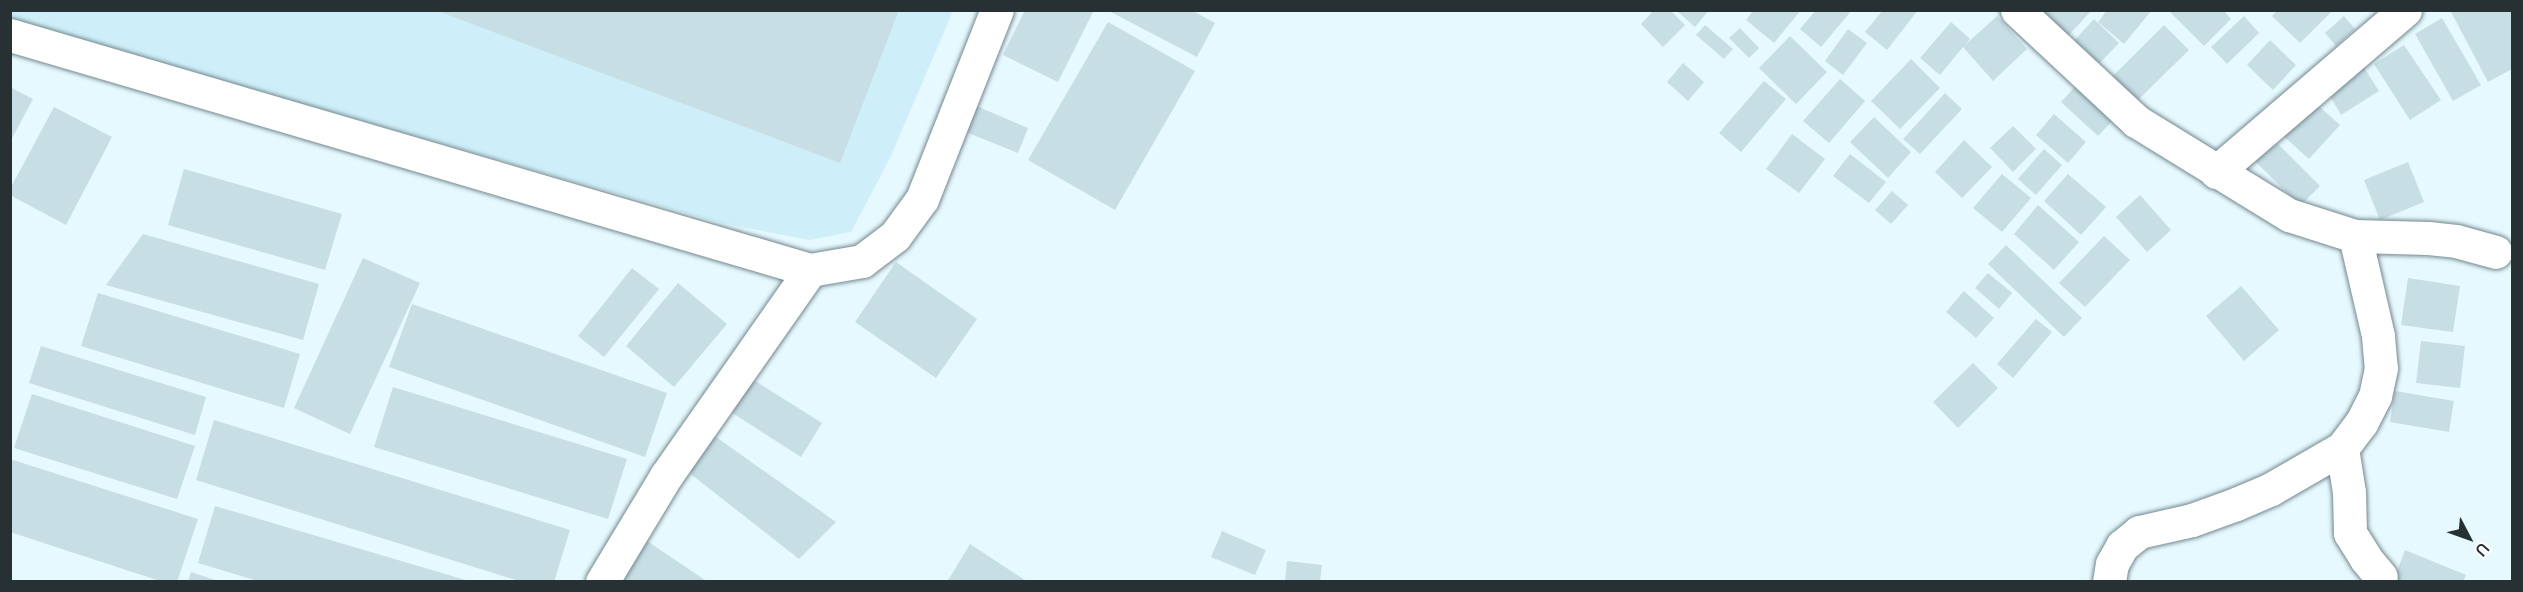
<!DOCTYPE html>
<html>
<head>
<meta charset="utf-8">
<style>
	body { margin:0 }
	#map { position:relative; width:2523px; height:592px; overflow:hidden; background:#e6f9fe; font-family:Manrope,sans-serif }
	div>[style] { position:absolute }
	.built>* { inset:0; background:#ceeff9 }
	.building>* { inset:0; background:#c7dee5 }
	.roads { filter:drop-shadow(0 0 2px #72888e) drop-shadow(0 0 2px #72888e) }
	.minor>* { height:33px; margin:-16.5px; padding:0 16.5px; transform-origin:16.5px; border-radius:16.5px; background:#fff }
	span { translate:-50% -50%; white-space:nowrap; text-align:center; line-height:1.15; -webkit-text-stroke:4.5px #fff; paint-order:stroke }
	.frame { position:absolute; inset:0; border:12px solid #273033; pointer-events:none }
	.north { position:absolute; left:2439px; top:508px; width:60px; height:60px; -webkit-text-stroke:4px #fff; paint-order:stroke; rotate:131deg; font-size:16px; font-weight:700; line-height:24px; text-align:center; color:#273033 }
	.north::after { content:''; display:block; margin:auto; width:21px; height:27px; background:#273033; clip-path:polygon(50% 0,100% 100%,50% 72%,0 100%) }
</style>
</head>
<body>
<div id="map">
	<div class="built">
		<i style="clip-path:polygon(10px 11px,953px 11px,890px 158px,851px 232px,809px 240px,721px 223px,11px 21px)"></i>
	</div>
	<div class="building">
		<i style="clip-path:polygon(435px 10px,899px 10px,840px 163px)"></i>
		<i style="clip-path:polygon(1025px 10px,1094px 10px,1058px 82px,1003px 55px)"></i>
		<i style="clip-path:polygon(1107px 10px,1191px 10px,1215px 23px,1197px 57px)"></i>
		<i style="clip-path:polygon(1654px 10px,1670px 10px,1685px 25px,1663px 47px,1641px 24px)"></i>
		<i style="clip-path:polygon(1676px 10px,1709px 10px,1695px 27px)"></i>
		<i style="clip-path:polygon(1754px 10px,1801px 10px,1774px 43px,1746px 20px)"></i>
		<i style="clip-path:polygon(1816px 10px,1852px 10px,1821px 47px,1800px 29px)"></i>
		<i style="clip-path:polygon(1883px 10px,1918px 10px,1887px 50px,1865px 32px)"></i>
		<i style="clip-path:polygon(2040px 10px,2092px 10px,2067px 37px)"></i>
		<i style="clip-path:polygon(2107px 10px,2152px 10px,2124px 44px,2098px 22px)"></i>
		<i style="clip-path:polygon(2168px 10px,2223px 10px,2231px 19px,2204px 46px)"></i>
		<i style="clip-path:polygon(2278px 10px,2333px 10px,2300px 43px,2272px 16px)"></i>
		<i style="clip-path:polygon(2450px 10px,2512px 10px,2512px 69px,2488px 82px)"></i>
		<i style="clip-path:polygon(1997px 16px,2027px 49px,1993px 81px,1963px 47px,1940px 75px,1920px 58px,1951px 22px,1970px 39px,1964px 46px)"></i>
		<i style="clip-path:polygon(2244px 16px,2259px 33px,2227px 64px,2211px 47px)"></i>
		<i style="clip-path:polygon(2344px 16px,2355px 29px,2336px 46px,2325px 33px)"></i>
		<i style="clip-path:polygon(2442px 18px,2481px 85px,2453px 101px,2415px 34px)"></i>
		<i style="clip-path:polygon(2094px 19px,2119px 43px,2096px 67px,2071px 44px)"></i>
		<i style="clip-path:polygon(1108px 22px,1195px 71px,1115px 210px,1028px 160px)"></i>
		<i style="clip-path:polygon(1705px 25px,1733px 49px,1724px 59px,1696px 35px)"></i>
		<i style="clip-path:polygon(2164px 25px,2189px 50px,2135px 103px,2110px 79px)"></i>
		<i style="clip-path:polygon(1740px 28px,1759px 48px,1749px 58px,1729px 38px)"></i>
		<i style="clip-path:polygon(1848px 29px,1867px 43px,1843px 75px,1825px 61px)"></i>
		<i style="clip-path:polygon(1790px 36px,1827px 72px,1796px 104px,1759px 68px)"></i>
		<i style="clip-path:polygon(2270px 40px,2296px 65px,2273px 90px,2247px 65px)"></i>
		<i style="clip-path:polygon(2404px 45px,2441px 100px,2410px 120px,2374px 64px)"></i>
		<i style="clip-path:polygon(1911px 59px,1940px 88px,1900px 129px,1871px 101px)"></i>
		<i style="clip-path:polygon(1683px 63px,1704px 82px,1688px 101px,1667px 82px)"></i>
		<i style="clip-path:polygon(2363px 66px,2379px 91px,2341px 115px,2326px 89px)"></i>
		<i style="clip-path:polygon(1840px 79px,1865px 101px,1829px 143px,1803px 121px)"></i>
		<i style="clip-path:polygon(2081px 80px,2119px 114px,2098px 136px,2061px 102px)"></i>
		<i style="clip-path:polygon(1764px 81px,1786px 99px,1741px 152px,1719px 133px)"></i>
		<i style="clip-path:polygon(10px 87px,33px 99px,10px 142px)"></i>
		<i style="clip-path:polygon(1945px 93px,1962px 109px,1920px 154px,1903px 139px)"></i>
		<i style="clip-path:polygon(2310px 98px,2340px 125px,2309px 159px,2280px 133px)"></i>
		<i style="clip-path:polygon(974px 105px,1028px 128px,1018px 153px,963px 131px)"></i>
		<i style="clip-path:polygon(54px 107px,112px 137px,66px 225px,10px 195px,10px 189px)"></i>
		<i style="clip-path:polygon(2054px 114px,2086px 142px,2068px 163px,2036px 135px)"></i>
		<i style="clip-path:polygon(1874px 117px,1911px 152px,1888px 178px,1850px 142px)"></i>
		<i style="clip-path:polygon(2013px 126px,2036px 149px,2013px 172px,1990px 148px)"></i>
		<i style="clip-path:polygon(1792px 134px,1825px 159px,1799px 193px,1766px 169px)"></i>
		<i style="clip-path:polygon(2268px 134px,2320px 186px,2300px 206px,2248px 154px)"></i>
		<i style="clip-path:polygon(1964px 140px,1992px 167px,1962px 198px,1935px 172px)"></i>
		<i style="clip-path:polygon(2044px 149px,2062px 165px,2036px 195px,2018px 179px)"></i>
		<i style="clip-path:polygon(1850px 154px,1886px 182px,1869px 203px,1833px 176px)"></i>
		<i style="clip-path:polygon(2408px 162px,2424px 202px,2380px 220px,2364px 180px)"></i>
		<i style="clip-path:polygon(184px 169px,342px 214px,325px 270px,168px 225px)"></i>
		<i style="clip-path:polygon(2002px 174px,2031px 198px,2002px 232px,1973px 208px)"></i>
		<i style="clip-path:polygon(2068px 174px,2106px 207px,2081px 235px,2044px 201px)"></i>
		<i style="clip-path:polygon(1892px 191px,1908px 205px,1891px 224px,1875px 210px)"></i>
		<i style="clip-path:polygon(2140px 195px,2171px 230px,2147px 252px,2116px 217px)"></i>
		<i style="clip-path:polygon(2038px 205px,2079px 242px,2054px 270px,2014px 234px)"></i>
		<i style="clip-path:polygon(143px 234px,319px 284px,303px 340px,106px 285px)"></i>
		<i style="clip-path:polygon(2104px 236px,2130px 260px,2085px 307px,2059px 283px)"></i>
		<i style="clip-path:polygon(2006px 245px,2082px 318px,2064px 337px,1988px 264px)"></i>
		<i style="clip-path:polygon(363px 258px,420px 283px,350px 434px,294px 408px)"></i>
		<i style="clip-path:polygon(896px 262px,977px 319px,936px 378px,855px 322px)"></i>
		<i style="clip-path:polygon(632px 268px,659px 289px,604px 357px,578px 336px)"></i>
		<i style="clip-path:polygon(1988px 273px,2012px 293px,1999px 309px,1975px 288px)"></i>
		<i style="clip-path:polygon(2408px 278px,2460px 286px,2453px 332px,2401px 325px)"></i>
		<i style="clip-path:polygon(678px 283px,727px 324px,674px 387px,626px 346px)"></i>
		<i style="clip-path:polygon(2241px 286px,2279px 330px,2244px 361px,2206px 316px)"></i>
		<i style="clip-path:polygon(1964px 291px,1994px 318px,1976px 338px,1946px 312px)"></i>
		<i style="clip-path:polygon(98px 293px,300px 354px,284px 408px,81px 346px)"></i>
		<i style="clip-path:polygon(412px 304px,667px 393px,645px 457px,389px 367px)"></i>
		<i style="clip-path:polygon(2036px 319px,2052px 332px,2013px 378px,1997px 364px)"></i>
		<i style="clip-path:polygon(2421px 341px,2465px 346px,2460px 388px,2416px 383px)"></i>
		<i style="clip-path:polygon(41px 346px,206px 397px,195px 435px,29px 383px)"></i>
		<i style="clip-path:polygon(1973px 363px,1998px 388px,1958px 428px,1933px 402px)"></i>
		<i style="clip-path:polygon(744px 374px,822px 423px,801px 457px,723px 407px)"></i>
		<i style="clip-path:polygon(393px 387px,627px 459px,608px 519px,374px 447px)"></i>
		<i style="clip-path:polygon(2395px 391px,2454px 401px,2449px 432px,2390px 422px)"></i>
		<i style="clip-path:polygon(32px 394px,195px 446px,177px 499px,14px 448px)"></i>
		<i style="clip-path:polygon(214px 420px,570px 530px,554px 582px,522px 582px,196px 480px)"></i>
		<i style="clip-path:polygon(709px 432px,836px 522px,799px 559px,683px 468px)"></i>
		<i style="clip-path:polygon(10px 459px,198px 519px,177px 582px,163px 582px,10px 532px)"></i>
		<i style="clip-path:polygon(215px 506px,469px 581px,469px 582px,261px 582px,198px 563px)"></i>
		<i style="clip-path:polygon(1222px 531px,1266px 550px,1255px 575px,1211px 557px)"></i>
		<i style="clip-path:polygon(644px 539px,708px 582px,616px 582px)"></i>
		<i style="clip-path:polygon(970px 544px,1028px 582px,947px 582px)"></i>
		<i style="clip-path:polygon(2405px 550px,2466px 575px,2463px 582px,2393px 582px)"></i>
		<i style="clip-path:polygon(1287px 561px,1322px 565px,1320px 582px,1285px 582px)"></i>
		<i style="clip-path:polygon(191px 572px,218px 581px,218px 582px,188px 582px)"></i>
	</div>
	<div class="roads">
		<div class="minor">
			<i style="left:2017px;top:10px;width:163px;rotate:43deg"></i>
			<i style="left:2136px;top:121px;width:180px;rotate:31.6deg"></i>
			<i style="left:2289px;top:215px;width:69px;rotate:17.7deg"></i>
			<i style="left:2355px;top:236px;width:73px;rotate:1.6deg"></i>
			<i style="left:2428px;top:238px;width:28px;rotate:6deg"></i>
			<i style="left:2456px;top:241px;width:41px;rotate:15.4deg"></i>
			<i style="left:10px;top:35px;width:834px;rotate:16.37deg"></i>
			<i style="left:810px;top:270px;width:53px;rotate:-9.8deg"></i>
			<i style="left:862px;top:261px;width:41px;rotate:-37.1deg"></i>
			<i style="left:895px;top:236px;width:46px;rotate:-53.9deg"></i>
			<i style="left:922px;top:199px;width:203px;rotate:-68.4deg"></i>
			<i style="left:2216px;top:172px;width:249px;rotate:-40.6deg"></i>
			<i style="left:2355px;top:236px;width:103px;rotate:77deg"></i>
			<i style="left:2378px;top:336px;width:32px;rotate:85deg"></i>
			<i style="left:2381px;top:368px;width:29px;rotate:102deg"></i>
			<i style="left:2375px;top:396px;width:30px;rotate:117deg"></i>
			<i style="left:2361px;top:423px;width:31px;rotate:127deg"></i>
			<i style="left:2342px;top:448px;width:45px;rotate:81deg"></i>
			<i style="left:2349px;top:492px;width:41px;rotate:88.6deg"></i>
			<i style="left:2350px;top:533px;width:31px;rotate:58deg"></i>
			<i style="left:2366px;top:559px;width:23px;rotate:50deg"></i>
			<i style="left:602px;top:582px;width:124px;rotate:-58.9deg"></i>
			<i style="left:666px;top:476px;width:251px;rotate:-55deg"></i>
			<i style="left:2109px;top:582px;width:18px;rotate:-81deg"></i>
			<i style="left:2112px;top:564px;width:21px;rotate:-61deg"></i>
			<i style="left:2122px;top:546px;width:22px;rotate:-39deg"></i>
			<i style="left:2139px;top:532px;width:54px;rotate:-12.8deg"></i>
			<i style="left:2192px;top:520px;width:47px;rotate:-20deg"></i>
			<i style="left:2236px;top:504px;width:38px;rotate:-23deg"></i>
			<i style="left:2271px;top:489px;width:82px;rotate:-30deg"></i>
		</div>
	</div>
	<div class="frame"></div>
	<div class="north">U</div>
</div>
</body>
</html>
